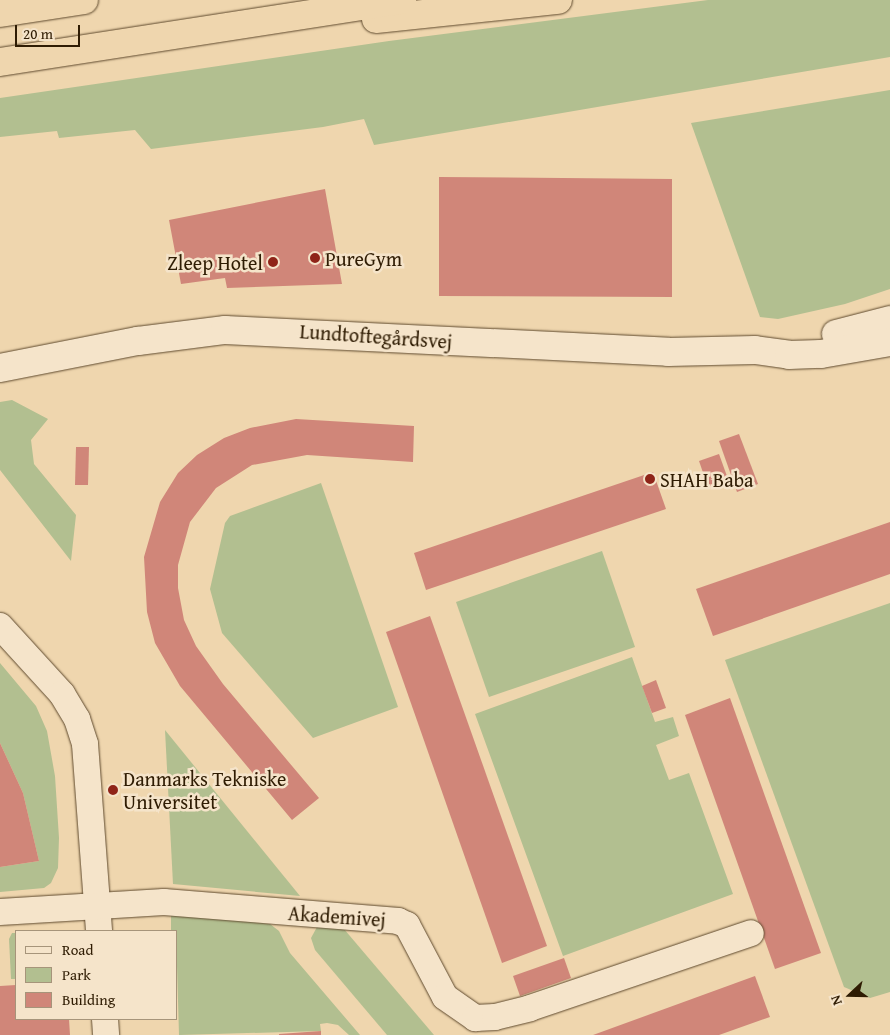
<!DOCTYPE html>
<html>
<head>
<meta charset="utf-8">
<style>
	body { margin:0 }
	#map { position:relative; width:890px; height:1035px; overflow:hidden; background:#efd6ae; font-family:"Gentium Book Plus",serif }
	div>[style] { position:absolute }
	.green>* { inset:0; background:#b2bf90 }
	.building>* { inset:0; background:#d08679 }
	.roads { filter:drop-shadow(0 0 1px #5f4a2e) drop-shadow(0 0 1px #5f4a2e) }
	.minor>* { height:26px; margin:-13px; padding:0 13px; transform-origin:13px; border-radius:13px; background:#f5e4ca }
	.tertiary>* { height:28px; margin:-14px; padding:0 14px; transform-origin:14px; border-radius:14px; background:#f5e4ca }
	.motorway>* { height:28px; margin:-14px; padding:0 14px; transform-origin:14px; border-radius:14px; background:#efd6ae }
	.dots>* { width:14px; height:14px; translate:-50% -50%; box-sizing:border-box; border:2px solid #f5e4ca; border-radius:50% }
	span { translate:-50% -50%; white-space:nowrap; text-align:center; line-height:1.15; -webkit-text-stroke:5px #f5e4ca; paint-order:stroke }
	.poi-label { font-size:20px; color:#2f1c03 }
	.left { translate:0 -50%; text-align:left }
	.right { translate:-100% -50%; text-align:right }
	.street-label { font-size:20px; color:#2f1c03 }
	.legend { position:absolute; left:15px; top:930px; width:162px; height:90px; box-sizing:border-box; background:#f5e4ca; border:1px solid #a6947a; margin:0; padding:6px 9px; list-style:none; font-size:15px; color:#2f1c03 }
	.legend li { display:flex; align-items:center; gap:10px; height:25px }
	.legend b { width:25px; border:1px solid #a6947a }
	.north { position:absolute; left:825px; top:970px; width:50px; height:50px; -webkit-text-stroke:4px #f5e4ca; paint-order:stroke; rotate:249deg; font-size:14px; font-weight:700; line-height:20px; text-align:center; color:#2f1c03 }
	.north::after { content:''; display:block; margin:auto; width:18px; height:22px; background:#2f1c03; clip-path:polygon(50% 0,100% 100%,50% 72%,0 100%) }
	.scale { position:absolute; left:15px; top:25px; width:65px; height:22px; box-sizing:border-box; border:2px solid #2f1c03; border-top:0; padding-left:6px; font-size:15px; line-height:18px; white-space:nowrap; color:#2f1c03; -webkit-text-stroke:4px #f5e4ca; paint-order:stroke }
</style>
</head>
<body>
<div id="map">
	<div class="green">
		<i style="clip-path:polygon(708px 0,890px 0,890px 57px,374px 145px,364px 119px,323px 127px,151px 149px,135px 130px,59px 138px,57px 131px,0 137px,0 98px,389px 41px)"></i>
		<i style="clip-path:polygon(890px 90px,890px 289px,845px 304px,778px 319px,760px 317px,691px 123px)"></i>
		<i style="clip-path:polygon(12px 400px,48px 419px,31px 440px,34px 464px,76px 515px,71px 561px,0 470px,0 402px)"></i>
		<i style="clip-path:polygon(321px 483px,398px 707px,313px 738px,222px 633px,210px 589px,225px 523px,230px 516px)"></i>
		<i style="clip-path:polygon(602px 551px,635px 647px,489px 697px,456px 602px)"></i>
		<i style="clip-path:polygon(890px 603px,890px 992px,870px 998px,844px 987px,725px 660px)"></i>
		<i style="clip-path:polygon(632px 657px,655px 722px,673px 717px,679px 736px,656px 745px,669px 780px,689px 773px,733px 894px,563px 956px,475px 714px)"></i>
		<i style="clip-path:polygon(0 663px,36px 706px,47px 731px,55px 776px,59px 838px,58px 868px,51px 883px,44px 888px,0 892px,0 867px,39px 861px,23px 793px,0 743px)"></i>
		<i style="clip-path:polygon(165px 730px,300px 896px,173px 884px)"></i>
		<i style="clip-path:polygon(171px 912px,270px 924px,279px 931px,290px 953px,360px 1035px,349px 1035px,338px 1025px,327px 1023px,320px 1024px,321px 1031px,179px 1035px,176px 931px,171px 931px)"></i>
		<i style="clip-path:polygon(317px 927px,344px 929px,434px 1035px,387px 1035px,315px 950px,311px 938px)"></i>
		<i style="clip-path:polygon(12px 933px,16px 933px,16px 979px,11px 979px,9px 939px)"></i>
	</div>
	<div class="building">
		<i style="clip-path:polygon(439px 177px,672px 179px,672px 297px,439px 296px)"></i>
		<i style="clip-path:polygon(325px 189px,342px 284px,227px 288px,225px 278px,181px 284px,169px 220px)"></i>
		<i style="clip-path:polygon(296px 419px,414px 426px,413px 462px,307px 455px,252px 465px,216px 488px,190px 522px,178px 565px,178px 588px,184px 620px,196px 646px,223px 684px,319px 798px,292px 820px,180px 686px,155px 643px,147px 612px,144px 557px,160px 502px,178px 473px,197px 455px,224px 438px,250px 428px)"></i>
		<i style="clip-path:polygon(739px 434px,758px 484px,737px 492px,719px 441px)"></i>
		<i style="clip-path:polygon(76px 447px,89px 447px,88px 485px,75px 485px)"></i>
		<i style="clip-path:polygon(719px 454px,728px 479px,708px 487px,699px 461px)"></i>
		<i style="clip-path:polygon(653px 472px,666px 509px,426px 590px,414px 553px)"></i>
		<i style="clip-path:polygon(890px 522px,890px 574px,713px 636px,696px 589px)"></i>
		<i style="clip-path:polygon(430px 616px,547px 946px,502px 963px,386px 632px)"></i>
		<i style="clip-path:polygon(656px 680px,666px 708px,652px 713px,642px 686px)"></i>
		<i style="clip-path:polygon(730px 698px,821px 953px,775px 969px,685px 715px)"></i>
		<i style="clip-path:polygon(0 743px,23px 793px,39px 861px,0 867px)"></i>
		<i style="clip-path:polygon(564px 958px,571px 978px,520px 996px,513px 976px)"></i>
		<i style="clip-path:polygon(755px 976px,770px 1017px,719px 1035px,593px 1035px)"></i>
		<i style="clip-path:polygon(16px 985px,16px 1019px,69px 1019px,70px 1035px,0 1035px,0 986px)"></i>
		<i style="clip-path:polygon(321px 1031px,321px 1035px,279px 1035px,279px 1034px)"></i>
	</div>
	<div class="roads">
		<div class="minor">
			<i style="left:0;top:626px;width:92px;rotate:47.6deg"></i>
			<i style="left:62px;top:694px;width:29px;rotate:59deg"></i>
			<i style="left:77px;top:719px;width:26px;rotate:72deg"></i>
			<i style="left:85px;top:744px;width:188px;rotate:85.7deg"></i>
			<i style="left:0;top:912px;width:164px;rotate:-3.5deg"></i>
			<i style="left:164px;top:902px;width:235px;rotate:4.6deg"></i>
			<i style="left:398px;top:921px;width:10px;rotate:24deg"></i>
			<i style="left:407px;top:925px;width:81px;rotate:62.2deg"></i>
			<i style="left:445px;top:997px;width:37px;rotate:35deg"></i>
			<i style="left:475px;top:1018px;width:20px;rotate:-3deg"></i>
			<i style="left:495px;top:1017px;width:36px;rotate:-14deg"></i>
			<i style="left:530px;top:1008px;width:233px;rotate:-18.7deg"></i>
			<i style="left:105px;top:1019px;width:16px;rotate:86deg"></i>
		</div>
		<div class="tertiary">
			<i style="left:836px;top:334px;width:56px;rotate:-14.5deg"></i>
			<i style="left:0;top:368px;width:141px;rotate:-11.1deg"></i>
			<i style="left:138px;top:341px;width:88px;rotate:-7.2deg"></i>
			<i style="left:225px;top:330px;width:444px;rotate:2.8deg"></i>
			<i style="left:668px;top:352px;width:87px;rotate:-1.3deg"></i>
			<i style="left:755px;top:350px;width:34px;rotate:8deg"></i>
			<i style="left:789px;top:355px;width:32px;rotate:-2deg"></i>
			<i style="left:821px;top:354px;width:70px;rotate:-9.9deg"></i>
		</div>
		<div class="motorway">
			<i style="left:0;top:13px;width:85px;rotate:-8.8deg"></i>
			<i style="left:376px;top:19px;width:183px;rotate:-6deg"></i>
			<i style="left:0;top:62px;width:407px;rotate:-8.8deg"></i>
		</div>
	</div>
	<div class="dots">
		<i style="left:315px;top:258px;background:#8f2418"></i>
		<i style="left:273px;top:262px;background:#8f2418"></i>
		<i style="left:650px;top:479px;background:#8f2418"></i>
		<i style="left:113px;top:790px;background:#8f2418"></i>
	</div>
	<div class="poi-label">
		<span class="left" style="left:325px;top:258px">PureGym</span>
		<span class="right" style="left:263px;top:262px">Zleep Hotel</span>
		<span class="left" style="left:660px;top:479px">SHAH Baba</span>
		<span class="left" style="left:123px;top:790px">Danmarks Tekniske<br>Universitet</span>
	</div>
	<div class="street-label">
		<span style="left:376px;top:336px;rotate:4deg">Lundtoftegårdsvej</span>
		<span style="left:337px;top:916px;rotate:4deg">Akademivej</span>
	</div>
	<ul class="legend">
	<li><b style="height:6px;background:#f5e4ca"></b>Road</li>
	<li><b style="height:14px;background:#b2bf90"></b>Park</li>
	<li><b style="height:14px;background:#d08679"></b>Building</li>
	</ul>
	<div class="north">N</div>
	<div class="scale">20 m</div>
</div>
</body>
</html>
